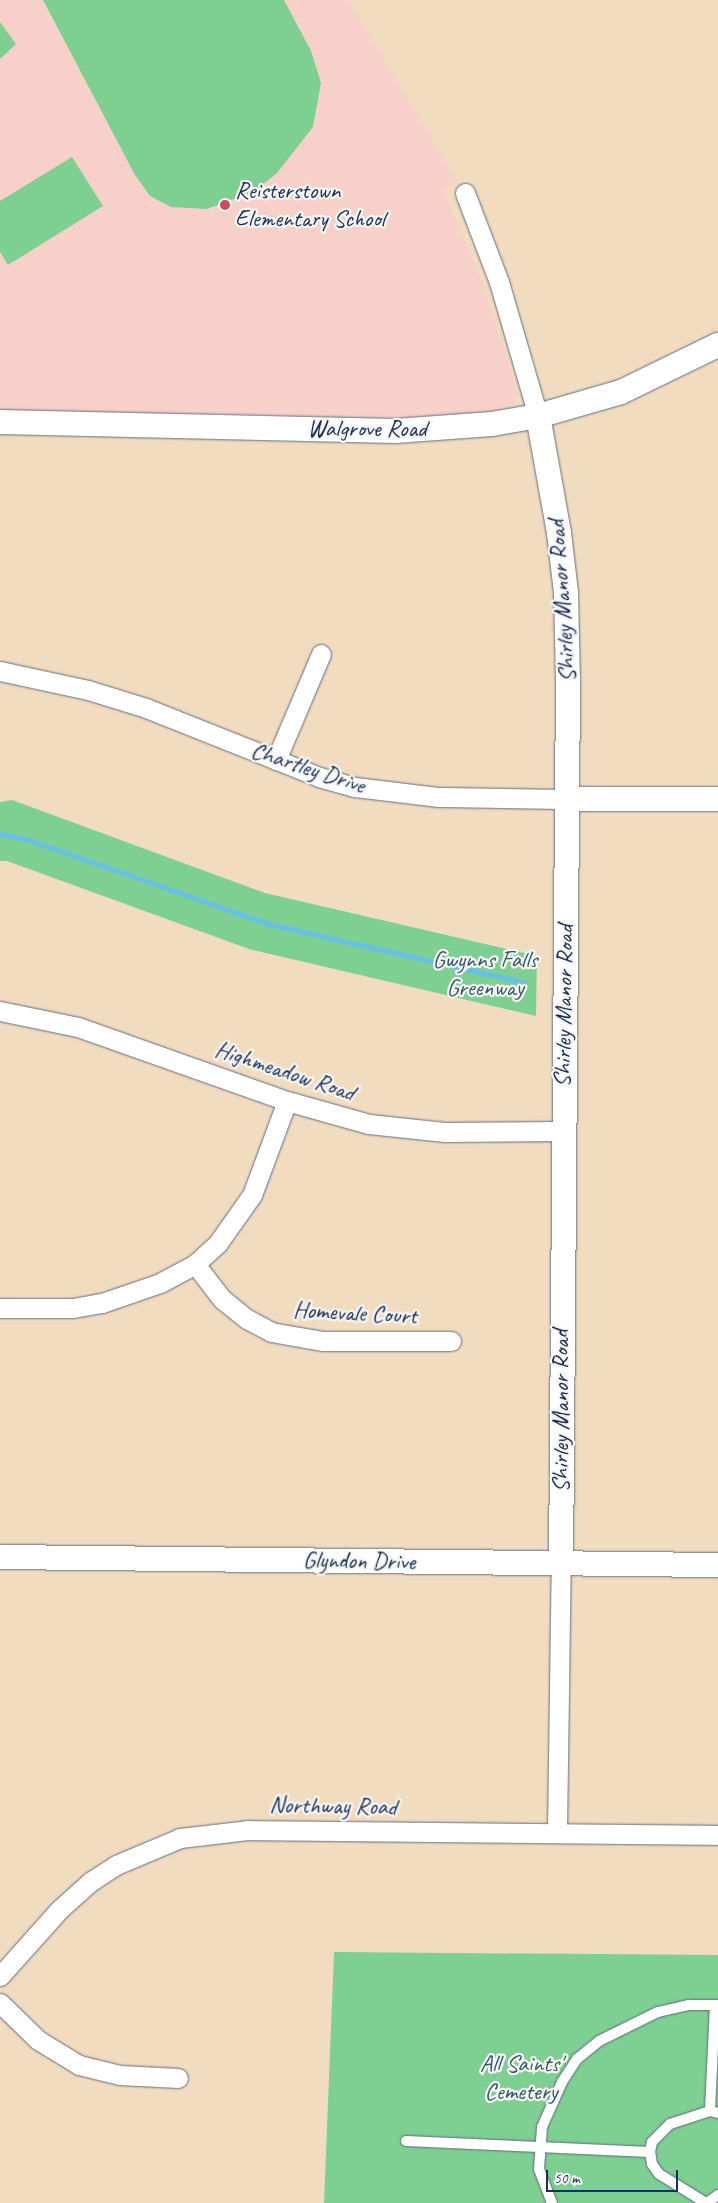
<!DOCTYPE html>
<html>
<head>
<meta charset="utf-8">
<style>
	body { margin:0 }
	#map { position:relative; width:718px; height:2203px; overflow:hidden; background:#f1dcbf; font-family:Caveat,sans-serif }
	div>[style] { position:absolute }
	.built>* { inset:0; background:#f7d0ca }
	.green>* { inset:0; background:#7dd092 }
	.stream>* { height:5px; margin:-2.5px; padding:0 2.5px; transform-origin:2.5px; border-radius:2.5px; background:#67bfe4 }
	.roads { filter:drop-shadow(0 0 1px #666c80) drop-shadow(0 0 1px #666c80) }
	.service>* { height:10px; margin:-5px; padding:0 5px; transform-origin:5px; border-radius:5px; background:#fff }
	.minor>* { height:19px; margin:-9.5px; padding:0 9.5px; transform-origin:9.5px; border-radius:9.5px; background:#fff }
	.tertiary>* { height:24px; margin:-12px; padding:0 12px; transform-origin:12px; border-radius:12px; background:#fff }
	.dots>* { width:14px; height:14px; translate:-50% -50%; box-sizing:border-box; border:2px solid #f6f6f2; border-radius:50% }
	span { translate:-50% -50%; white-space:nowrap; text-align:center; line-height:1.15; -webkit-text-stroke:4.5px #f6f6f2; paint-order:stroke }
	.poi-label { font-size:24px; color:#1b2f5e }
	.left { translate:0 -50%; text-align:left }
	.street-label { font-size:24px; color:#1b2f5e }
	.park-label { font-size:24px; color:#34576b }
	.scale { position:absolute; left:546px; top:2170px; width:132px; height:22px; box-sizing:border-box; border:2px solid #1b2f5e; border-top:0; padding-left:6px; font-size:15px; line-height:18px; white-space:nowrap; color:#1b2f5e; -webkit-text-stroke:4px #f6f6f2; paint-order:stroke }
</style>
</head>
<body>
<div id="map">
	<div class="built">
		<i style="clip-path:polygon(0 0,349px 0,457px 180px,443px 190px,477px 269px,504px 348px,518px 396px,509px 410px,416px 418px,0 410px)"></i>
	</div>
	<div class="green">
		<i style="clip-path:polygon(43px 0,284px 0,311px 51px,321px 83px,313px 127px,277px 173px,255px 191px,207px 209px,171px 207px,150px 196px,135px 175px)"></i>
		<i style="clip-path:polygon(0 22px,16px 44px,0 59px)"></i>
		<i style="clip-path:polygon(72px 157px,103px 206px,8px 265px,0 252px,0 201px)"></i>
		<i style="clip-path:polygon(12px 800px,265px 893px,537px 956px,536px 1016px,249px 949px,7px 861px,0 861px,0 802px)"></i>
		<i style="clip-path:polygon(334px 1952px,718px 1955px,718px 2203px,324px 2203px)"></i>
	</div>
	<div class="stream">
		<i style="left:0;top:834px;width:26px;rotate:11deg"></i>
		<i style="left:26px;top:839px;width:257px;rotate:19.3deg"></i>
		<i style="left:269px;top:924px;width:261px;rotate:12.9deg"></i>
	</div>
	<div class="roads">
		<div class="service">
			<i style="left:710px;top:2111px;width:106px;rotate:-87.3deg"></i>
			<i style="left:406px;top:2141px;width:244px;rotate:2.6deg"></i>
			<i style="left:552px;top:2203px;width:36px;rotate:-111deg"></i>
			<i style="left:539px;top:2169px;width:42px;rotate:-85.9deg"></i>
			<i style="left:542px;top:2127px;width:49px;rotate:-66deg"></i>
			<i style="left:562px;top:2082px;width:27px;rotate:-57deg"></i>
			<i style="left:577px;top:2059px;width:28px;rotate:-39deg"></i>
			<i style="left:599px;top:2041px;width:66px;rotate:-26.2deg"></i>
			<i style="left:658px;top:2012px;width:32px;rotate:-13deg"></i>
			<i style="left:689px;top:2005px;width:29px"></i>
			<i style="left:706px;top:2203px;width:55px;rotate:-148.3deg"></i>
			<i style="left:659px;top:2174px;width:12px;rotate:-125deg"></i>
			<i style="left:652px;top:2164px;width:12px;rotate:-99deg"></i>
			<i style="left:650px;top:2152px;width:10px;rotate:-79deg"></i>
			<i style="left:652px;top:2142px;width:25px;rotate:-45deg"></i>
			<i style="left:670px;top:2124px;width:42px;rotate:-18deg"></i>
			<i style="left:710px;top:2111px;width:8px;rotate:14deg"></i>
			<i style="left:707px;top:2203px;width:14px;rotate:-36deg"></i>
		</div>
		<div class="minor">
			<i style="left:465px;top:193px;width:95px;rotate:69.1deg"></i>
			<i style="left:499px;top:282px;width:140px;rotate:73.8deg"></i>
			<i style="left:0;top:671px;width:90px;rotate:12.2deg"></i>
			<i style="left:88px;top:690px;width:61px;rotate:17.2deg"></i>
			<i style="left:146px;top:708px;width:186px;rotate:21.7deg"></i>
			<i style="left:319px;top:777px;width:37px;rotate:16deg"></i>
			<i style="left:355px;top:787px;width:85px;rotate:6.8deg"></i>
			<i style="left:439px;top:797px;width:128px;rotate:0.9deg"></i>
			<i style="left:276px;top:760px;width:115px;rotate:-67deg"></i>
			<i style="left:0;top:1011px;width:80px;rotate:11.6deg"></i>
			<i style="left:78px;top:1027px;width:222px;rotate:19.5deg"></i>
			<i style="left:287px;top:1101px;width:85px;rotate:15.7deg"></i>
			<i style="left:369px;top:1124px;width:76px;rotate:6deg"></i>
			<i style="left:445px;top:1132px;width:117px;rotate:-0.5deg"></i>
			<i style="left:195px;top:1264px;width:44px;rotate:52.4deg"></i>
			<i style="left:222px;top:1299px;width:32px;rotate:39deg"></i>
			<i style="left:247px;top:1319px;width:27px;rotate:28deg"></i>
			<i style="left:271px;top:1332px;width:53px;rotate:9.8deg"></i>
			<i style="left:323px;top:1341px;width:128px"></i>
			<i style="left:0;top:1308px;width:73px"></i>
			<i style="left:73px;top:1308px;width:29px;rotate:-10deg"></i>
			<i style="left:102px;top:1303px;width:61px;rotate:-19deg"></i>
			<i style="left:160px;top:1283px;width:40px;rotate:-28deg"></i>
			<i style="left:195px;top:1264px;width:31px;rotate:-42deg"></i>
			<i style="left:218px;top:1243px;width:59px;rotate:-54.7deg"></i>
			<i style="left:252px;top:1195px;width:100px;rotate:-69.6deg"></i>
			<i style="left:557px;top:1833px;width:270px;rotate:-89.2deg"></i>
			<i style="left:0;top:1976px;width:90px;rotate:-48.2deg"></i>
			<i style="left:60px;top:1909px;width:40px;rotate:-42deg"></i>
			<i style="left:90px;top:1882px;width:31px;rotate:-33deg"></i>
			<i style="left:116px;top:1865px;width:69px;rotate:-22.9deg"></i>
			<i style="left:180px;top:1838px;width:68px;rotate:-6.7deg"></i>
			<i style="left:248px;top:1830px;width:470px;rotate:0.6deg"></i>
			<i style="left:0;top:2003px;width:53px;rotate:44.2deg"></i>
			<i style="left:38px;top:2040px;width:48px;rotate:31.4deg"></i>
			<i style="left:79px;top:2065px;width:42px;rotate:13.7deg"></i>
			<i style="left:120px;top:2075px;width:58px;rotate:3deg"></i>
		</div>
		<div class="tertiary">
			<i style="left:538px;top:416px;width:119px;rotate:79.8deg"></i>
			<i style="left:559px;top:533px;width:60px;rotate:83.3deg"></i>
			<i style="left:566px;top:593px;width:86px;rotate:88.7deg"></i>
			<i style="left:568px;top:679px;width:884px;rotate:90.45deg"></i>
			<i style="left:0;top:422px;width:395px;rotate:1.3deg"></i>
			<i style="left:395px;top:431px;width:97px;rotate:-4.1deg"></i>
			<i style="left:492px;top:424px;width:47px;rotate:-9.9deg"></i>
			<i style="left:538px;top:416px;width:86px;rotate:-16.1deg"></i>
			<i style="left:621px;top:392px;width:108px;rotate:-25.9deg"></i>
			<i style="left:567px;top:799px;width:151px"></i>
			<i style="left:0;top:1557px;width:718px;rotate:0.64deg"></i>
		</div>
	</div>
	<div class="dots">
		<i style="left:225px;top:205px;background:#d1495b"></i>
	</div>
	<div class="poi-label">
		<span class="left" style="left:235px;top:205px">Reisterstown<br>Elementary School</span>
	</div>
	<div class="street-label">
		<span style="left:367px;top:429px">Walgrove Road</span>
		<span style="left:562px;top:601px;rotate:-94deg">Shirley Manor Road</span>
		<span style="left:308px;top:768px;rotate:18deg">Chartley Drive</span>
		<span style="left:564px;top:1006px;rotate:-89deg">Shirley Manor Road</span>
		<span style="left:285px;top:1071px;rotate:18deg">Highmeadow Road</span>
		<span style="left:355px;top:1313px;rotate:3deg">Homevale Court</span>
		<span style="left:561px;top:1411px;rotate:-90deg">Shirley Manor Road</span>
		<span style="left:359px;top:1561px;rotate:1deg">Glyndon Drive</span>
		<span style="left:333px;top:1806px;rotate:1deg">Northway Road</span>
	</div>
	<div class="park-label">
		<span style="left:485px;top:974px">Gwynns Falls<br>Greenway</span>
		<span style="left:521px;top:2078px">All Saints'<br>Cemetery</span>
	</div>
	<div class="scale">50 m</div>
</div>
</body>
</html>
